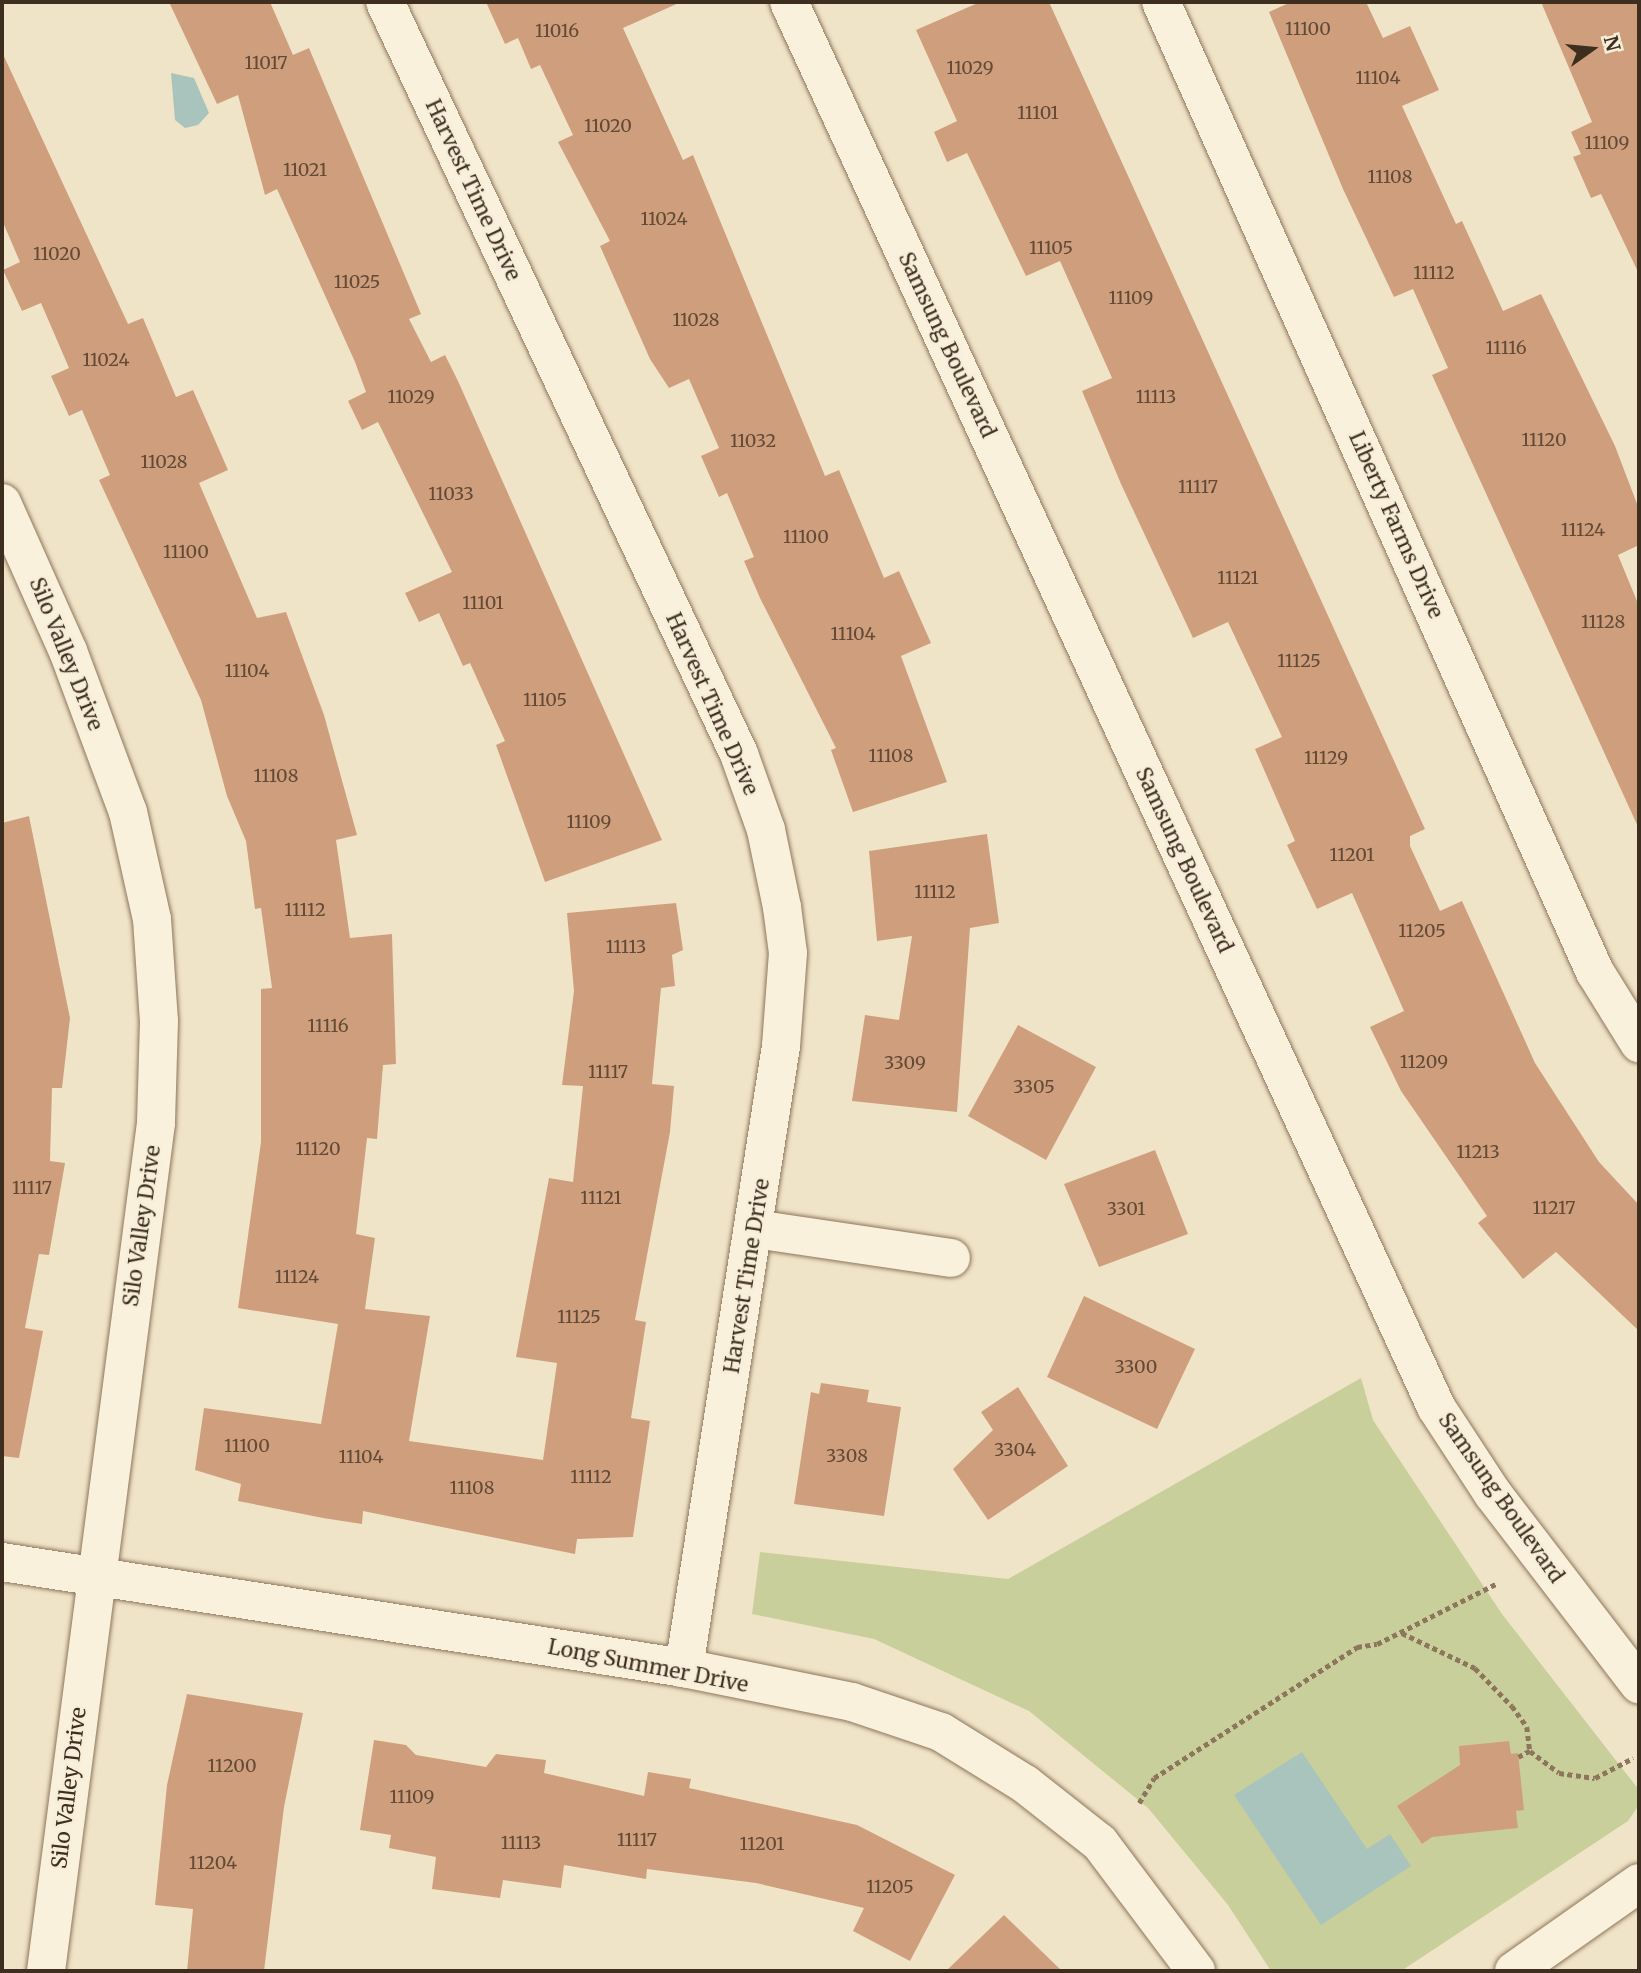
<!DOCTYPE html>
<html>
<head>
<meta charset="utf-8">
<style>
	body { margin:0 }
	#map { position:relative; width:1641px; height:1973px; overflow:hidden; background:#f0e4c8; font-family:Merriweather,serif }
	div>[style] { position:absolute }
	.green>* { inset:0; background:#c9cf9b }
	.water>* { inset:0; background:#a9c4bc }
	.building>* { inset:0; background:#cf9f7d }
	.path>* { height:4.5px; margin-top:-2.25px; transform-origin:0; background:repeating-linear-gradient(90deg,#8d765c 0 5px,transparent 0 8.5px) }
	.roads { filter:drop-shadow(0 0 2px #8d765c) drop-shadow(0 0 2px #8d765c) }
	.street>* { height:38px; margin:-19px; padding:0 19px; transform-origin:19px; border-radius:19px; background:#faf1dc }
	.secondary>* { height:38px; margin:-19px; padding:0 19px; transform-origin:19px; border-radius:19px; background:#faf1dc }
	span { translate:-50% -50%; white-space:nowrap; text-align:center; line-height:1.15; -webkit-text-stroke:5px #f7eed8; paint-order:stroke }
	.number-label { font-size:18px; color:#624a37 }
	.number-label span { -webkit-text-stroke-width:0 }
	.street-label { font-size:21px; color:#3d2e20 }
	.frame { position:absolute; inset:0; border:4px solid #3d2e20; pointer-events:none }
	.north { position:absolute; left:1557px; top:14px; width:70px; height:70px; -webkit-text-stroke:5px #f7eed8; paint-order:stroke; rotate:75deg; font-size:19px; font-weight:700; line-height:28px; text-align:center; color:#3d2e20 }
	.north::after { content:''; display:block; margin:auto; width:24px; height:32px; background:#3d2e20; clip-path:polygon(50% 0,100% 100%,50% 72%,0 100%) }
</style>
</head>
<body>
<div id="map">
	<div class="green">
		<i style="clip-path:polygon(1361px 1378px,1373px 1420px,1502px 1614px,1639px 1790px,1639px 1805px,1628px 1821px,1401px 1971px,1271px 1971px,1228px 1905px,1148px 1808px,1029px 1711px,874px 1639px,752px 1614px,760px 1552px,1008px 1579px)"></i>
	</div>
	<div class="water">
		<i style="clip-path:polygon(171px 73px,194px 78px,209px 113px,198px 125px,185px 128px,175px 120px)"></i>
		<i style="clip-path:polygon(1302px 1752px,1367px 1849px,1390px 1834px,1411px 1866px,1321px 1925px,1234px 1795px)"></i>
	</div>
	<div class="building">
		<i style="clip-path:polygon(169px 2px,270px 2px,293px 55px,309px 48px,421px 314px,409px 319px,431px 362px,445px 355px,458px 381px,662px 840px,545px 882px,496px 745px,505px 741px,470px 663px,463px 666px,439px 613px,419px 622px,405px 593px,452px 572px,378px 422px,362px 430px,348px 401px,366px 392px,355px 362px,277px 189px,265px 195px,238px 95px,217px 104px)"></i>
		<i style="clip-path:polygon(486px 2px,681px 2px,623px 28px,683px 160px,693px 155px,825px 476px,839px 470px,884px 578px,899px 571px,931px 643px,901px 656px,947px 782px,853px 812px,831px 750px,836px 748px,760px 598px,744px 561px,754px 557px,727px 493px,719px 497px,701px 456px,719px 448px,689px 379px,669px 388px,650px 359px,600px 246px,610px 241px,558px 142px,573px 135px,540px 65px,531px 69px,518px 38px,505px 44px)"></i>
		<i style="clip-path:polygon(980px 2px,1049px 2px,1425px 829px,1410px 836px,1410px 846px,1440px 911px,1462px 901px,1535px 1063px,1599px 1162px,1639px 1205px,1639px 1331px,1556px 1252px,1523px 1279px,1478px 1223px,1487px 1216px,1401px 1091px,1370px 1027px,1404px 1011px,1352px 893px,1317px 909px,1287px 845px,1295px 841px,1255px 749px,1282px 737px,1228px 622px,1193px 638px,1121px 484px,1082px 391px,1112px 378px,1060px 261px,1026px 276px,967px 153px,947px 162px,934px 132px,957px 121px,916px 30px)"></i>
		<i style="clip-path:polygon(1291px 2px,1366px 2px,1383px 38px,1410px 26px,1439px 90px,1402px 106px,1456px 224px,1462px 221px,1503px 311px,1541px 294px,1615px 446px,1639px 509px,1639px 545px,1618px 555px,1639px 606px,1639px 829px,1432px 375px,1448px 368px,1413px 289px,1394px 297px,1343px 189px,1269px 12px)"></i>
		<i style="clip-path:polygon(1541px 2px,1639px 2px,1639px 274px,1601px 194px,1591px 198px,1573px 157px,1581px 154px,1571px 132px,1592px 122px)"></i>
		<i style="clip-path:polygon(2px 52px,128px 324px,143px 318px,176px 397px,193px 390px,228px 470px,199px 483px,257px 618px,286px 612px,324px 715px,357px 835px,336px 840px,350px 938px,392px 934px,396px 1064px,383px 1065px,377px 1139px,367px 1138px,356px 1234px,375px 1238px,365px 1309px,430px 1316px,409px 1441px,543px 1460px,557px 1363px,516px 1357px,549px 1178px,573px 1182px,583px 1086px,562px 1085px,574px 991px,567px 913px,676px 903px,683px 950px,672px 955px,675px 986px,661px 988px,652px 1084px,674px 1086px,670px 1132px,635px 1320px,646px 1322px,631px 1418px,650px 1421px,633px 1537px,577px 1539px,575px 1554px,363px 1511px,362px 1524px,323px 1518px,238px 1501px,241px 1484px,195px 1470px,204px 1408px,321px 1424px,338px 1324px,238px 1308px,261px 1142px,261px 989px,272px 988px,261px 908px,255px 909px,246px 841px,227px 796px,201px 700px,99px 480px,110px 475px,82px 410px,69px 416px,51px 376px,69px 368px,41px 303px,22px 311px,3px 270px,20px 262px,2px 220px)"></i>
		<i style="clip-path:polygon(29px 816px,70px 1018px,62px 1088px,52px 1088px,50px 1161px,65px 1163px,49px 1255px,39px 1254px,25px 1328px,43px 1331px,19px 1458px,2px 1456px,2px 823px)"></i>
		<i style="clip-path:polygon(987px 834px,999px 923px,970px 928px,957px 1112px,852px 1101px,865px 1015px,899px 1020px,912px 936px,877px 941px,869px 851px)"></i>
		<i style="clip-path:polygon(1018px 1025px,1096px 1067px,1046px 1160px,968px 1116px)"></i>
		<i style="clip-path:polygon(1155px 1150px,1188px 1234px,1099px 1267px,1064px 1184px)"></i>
		<i style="clip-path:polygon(1084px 1296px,1195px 1349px,1157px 1429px,1047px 1377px)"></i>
		<i style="clip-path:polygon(821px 1383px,869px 1390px,867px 1402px,901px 1407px,884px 1516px,794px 1504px,811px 1392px,819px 1394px)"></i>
		<i style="clip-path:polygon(1018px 1387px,1068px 1466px,988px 1520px,953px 1469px,993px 1430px,981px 1412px)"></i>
		<i style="clip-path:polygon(187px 1694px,303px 1713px,284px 1807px,264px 1971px,187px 1971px,193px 1909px,155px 1905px,167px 1785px)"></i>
		<i style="clip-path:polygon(374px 1740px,406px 1745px,416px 1755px,486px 1767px,496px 1754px,546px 1760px,544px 1773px,644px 1796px,648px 1772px,691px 1779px,689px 1788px,857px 1825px,955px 1875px,910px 1961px,853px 1931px,864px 1908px,756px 1883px,647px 1869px,646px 1879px,564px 1865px,561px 1888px,503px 1880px,500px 1898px,432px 1889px,436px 1857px,389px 1848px,391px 1835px,360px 1830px)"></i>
		<i style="clip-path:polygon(1509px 1741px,1511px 1754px,1518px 1753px,1524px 1810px,1516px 1811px,1518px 1828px,1432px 1837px,1422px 1844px,1397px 1806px,1460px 1765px,1459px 1746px)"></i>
		<i style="clip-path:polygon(1004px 1915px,1062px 1971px,946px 1971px)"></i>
	</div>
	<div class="path">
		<i style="left:1402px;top:1633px;width:81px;rotate:25.6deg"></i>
		<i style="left:1475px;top:1668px;width:53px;rotate:45.8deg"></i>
		<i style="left:1512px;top:1706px;width:26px;rotate:54deg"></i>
		<i style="left:1527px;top:1727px;width:24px;rotate:83deg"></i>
		<i style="left:1530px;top:1751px;width:13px;rotate:151deg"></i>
		<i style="left:1530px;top:1751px;width:36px;rotate:37deg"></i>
		<i style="left:1559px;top:1773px;width:36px;rotate:8deg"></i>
		<i style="left:1595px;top:1778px;width:43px;rotate:-27.8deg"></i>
		<i style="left:1139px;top:1803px;width:29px;rotate:-59deg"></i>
		<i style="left:1154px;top:1778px;width:242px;rotate:-32.8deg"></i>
		<i style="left:1357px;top:1647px;width:20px;rotate:-9deg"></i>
		<i style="left:1377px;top:1644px;width:133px;rotate:-26.8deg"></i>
	</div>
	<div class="roads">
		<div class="street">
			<i style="left:385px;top:2px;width:831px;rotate:64.79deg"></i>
			<i style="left:739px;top:754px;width:81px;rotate:70.4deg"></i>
			<i style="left:766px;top:830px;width:79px;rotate:78.3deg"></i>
			<i style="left:782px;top:907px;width:46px;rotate:82.6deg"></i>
			<i style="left:788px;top:953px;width:93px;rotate:94.3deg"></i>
			<i style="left:781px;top:1046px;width:630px;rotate:98.86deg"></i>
			<i style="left:1161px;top:2px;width:1063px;rotate:65.9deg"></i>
			<i style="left:1595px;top:972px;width:84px;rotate:58.2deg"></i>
			<i style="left:2px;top:503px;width:162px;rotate:66deg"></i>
			<i style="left:68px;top:651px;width:172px;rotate:69.6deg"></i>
			<i style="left:128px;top:812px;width:110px;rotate:77.4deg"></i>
			<i style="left:152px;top:919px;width:102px;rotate:86.1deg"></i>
			<i style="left:159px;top:1021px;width:102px;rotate:91.7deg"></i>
			<i style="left:156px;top:1123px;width:855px;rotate:97.39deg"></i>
			<i style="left:755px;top:1229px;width:198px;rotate:8.4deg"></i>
			<i style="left:2px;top:1562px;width:690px;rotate:8.83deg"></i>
			<i style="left:684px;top:1668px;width:171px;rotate:11.4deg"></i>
			<i style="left:852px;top:1702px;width:94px;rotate:18.6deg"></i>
			<i style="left:941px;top:1732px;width:99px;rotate:31.8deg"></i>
			<i style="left:1025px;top:1784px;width:95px;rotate:38.2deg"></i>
			<i style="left:1100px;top:1843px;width:160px;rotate:53.1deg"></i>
			<i style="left:1514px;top:1971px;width:153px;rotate:-35.1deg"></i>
		</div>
		<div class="secondary">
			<i style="left:789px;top:2px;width:1547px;rotate:65.27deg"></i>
			<i style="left:1436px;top:1407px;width:104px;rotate:56.8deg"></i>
			<i style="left:1493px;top:1494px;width:240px;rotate:52.5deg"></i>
		</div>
	</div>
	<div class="number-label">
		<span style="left:1308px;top:29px">11100</span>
		<span style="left:557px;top:31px">11016</span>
		<span style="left:266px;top:63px">11017</span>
		<span style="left:970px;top:68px">11029</span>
		<span style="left:1378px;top:78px">11104</span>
		<span style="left:1038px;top:113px">11101</span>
		<span style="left:608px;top:126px">11020</span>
		<span style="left:1607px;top:143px">11109</span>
		<span style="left:305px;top:170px">11021</span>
		<span style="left:1390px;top:177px">11108</span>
		<span style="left:664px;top:219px">11024</span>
		<span style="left:1051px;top:248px">11105</span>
		<span style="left:57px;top:254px">11020</span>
		<span style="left:1434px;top:273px">11112</span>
		<span style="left:357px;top:282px">11025</span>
		<span style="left:1131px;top:298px">11109</span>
		<span style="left:696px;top:320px">11028</span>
		<span style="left:1506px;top:348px">11116</span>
		<span style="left:106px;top:360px">11024</span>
		<span style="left:411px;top:397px">11029</span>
		<span style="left:1156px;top:397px">11113</span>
		<span style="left:1544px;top:440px">11120</span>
		<span style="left:753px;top:441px">11032</span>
		<span style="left:164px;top:462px">11028</span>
		<span style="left:1198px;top:487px">11117</span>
		<span style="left:451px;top:494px">11033</span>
		<span style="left:1583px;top:530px">11124</span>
		<span style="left:806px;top:537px">11100</span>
		<span style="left:186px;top:552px">11100</span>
		<span style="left:1238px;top:578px">11121</span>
		<span style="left:483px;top:603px">11101</span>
		<span style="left:1603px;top:622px">11128</span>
		<span style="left:853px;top:634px">11104</span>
		<span style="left:1299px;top:661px">11125</span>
		<span style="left:247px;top:671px">11104</span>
		<span style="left:545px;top:700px">11105</span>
		<span style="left:891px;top:756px">11108</span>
		<span style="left:1326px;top:758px">11129</span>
		<span style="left:276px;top:776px">11108</span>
		<span style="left:589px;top:822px">11109</span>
		<span style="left:1352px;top:855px">11201</span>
		<span style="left:935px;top:892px">11112</span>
		<span style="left:305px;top:910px">11112</span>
		<span style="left:1422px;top:931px">11205</span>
		<span style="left:626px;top:947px">11113</span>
		<span style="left:328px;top:1026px">11116</span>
		<span style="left:1424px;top:1062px">11209</span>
		<span style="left:905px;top:1063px">3309</span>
		<span style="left:608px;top:1072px">11117</span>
		<span style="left:1034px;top:1087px">3305</span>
		<span style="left:318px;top:1149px">11120</span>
		<span style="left:1478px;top:1152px">11213</span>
		<span style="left:32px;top:1188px">11117</span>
		<span style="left:601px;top:1198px">11121</span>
		<span style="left:1554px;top:1208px">11217</span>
		<span style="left:1126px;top:1209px">3301</span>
		<span style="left:297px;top:1277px">11124</span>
		<span style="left:579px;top:1317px">11125</span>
		<span style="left:1136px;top:1367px">3300</span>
		<span style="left:247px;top:1446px">11100</span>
		<span style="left:1015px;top:1450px">3304</span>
		<span style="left:847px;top:1456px">3308</span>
		<span style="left:361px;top:1457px">11104</span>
		<span style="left:591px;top:1477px">11112</span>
		<span style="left:472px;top:1488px">11108</span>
		<span style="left:232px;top:1766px">11200</span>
		<span style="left:412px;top:1797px">11109</span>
		<span style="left:637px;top:1840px">11117</span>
		<span style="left:521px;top:1843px">11113</span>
		<span style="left:762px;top:1844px">11201</span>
		<span style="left:213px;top:1863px">11204</span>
		<span style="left:890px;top:1887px">11205</span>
	</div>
	<div class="street-label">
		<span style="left:473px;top:190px;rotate:65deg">Harvest Time Drive</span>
		<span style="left:947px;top:345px;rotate:65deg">Samsung Boulevard</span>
		<span style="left:1396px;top:525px;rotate:66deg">Liberty Farms Drive</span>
		<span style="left:66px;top:654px;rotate:68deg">Silo Valley Drive</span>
		<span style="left:712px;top:704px;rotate:66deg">Harvest Time Drive</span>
		<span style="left:1184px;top:860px;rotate:65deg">Samsung Boulevard</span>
		<span style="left:142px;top:1226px;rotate:-82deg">Silo Valley Drive</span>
		<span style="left:747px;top:1276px;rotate:-81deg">Harvest Time Drive</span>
		<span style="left:1501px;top:1498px;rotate:55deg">Samsung Boulevard</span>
		<span style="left:648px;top:1666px;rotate:11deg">Long Summer Drive</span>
		<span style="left:69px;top:1788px;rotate:-83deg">Silo Valley Drive</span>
	</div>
	<div class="frame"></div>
	<div class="north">N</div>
</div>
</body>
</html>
